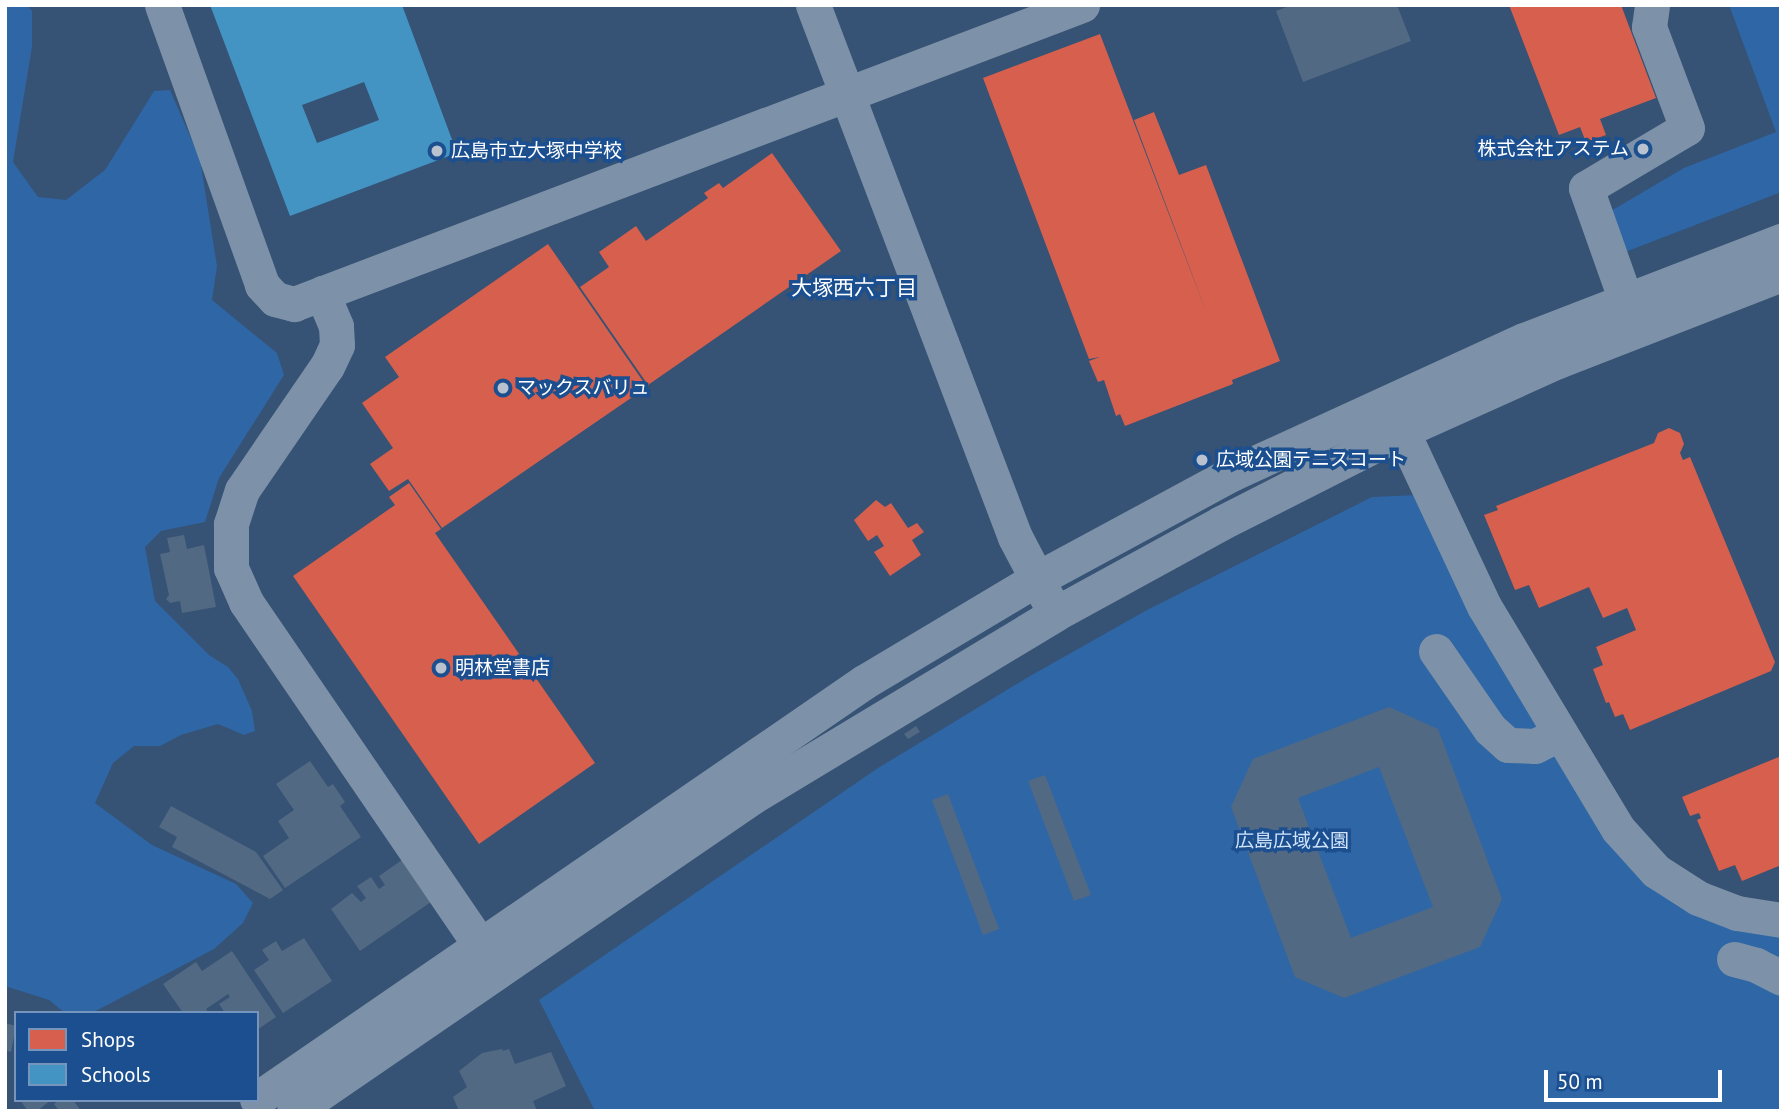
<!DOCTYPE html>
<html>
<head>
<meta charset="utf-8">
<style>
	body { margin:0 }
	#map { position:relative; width:1786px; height:1116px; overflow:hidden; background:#365274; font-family:"PT Sans","Noto Sans JP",sans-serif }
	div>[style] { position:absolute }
	.green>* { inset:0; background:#2f66a5 }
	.shops>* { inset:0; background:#d6604d }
	.schools>* { inset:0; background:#4393c3 }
	.building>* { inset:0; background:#526984 }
	.minor>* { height:35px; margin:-17.5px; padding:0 17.5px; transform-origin:17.5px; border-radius:17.5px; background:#7d92a8 }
	.dots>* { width:19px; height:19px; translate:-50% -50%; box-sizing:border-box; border:4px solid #1b4f8f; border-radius:50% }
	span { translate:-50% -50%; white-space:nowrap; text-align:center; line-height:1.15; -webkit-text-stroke:7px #1b4f8f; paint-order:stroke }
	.poi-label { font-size:19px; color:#fff }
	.right { translate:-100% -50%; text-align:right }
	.left { translate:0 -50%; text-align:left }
	.park-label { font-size:19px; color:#cfe3fa }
	.neighbourhood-label { font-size:21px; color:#fff }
	.frame { position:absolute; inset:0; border:7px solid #fff; pointer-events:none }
	.legend { position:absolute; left:14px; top:1011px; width:245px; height:91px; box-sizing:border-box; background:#1b4f8f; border:2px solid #7695bc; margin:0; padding:9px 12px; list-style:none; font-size:21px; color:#fff }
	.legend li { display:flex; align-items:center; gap:14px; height:35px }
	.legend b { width:35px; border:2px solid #7695bc }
	.scale { position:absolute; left:1544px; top:1070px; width:178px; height:32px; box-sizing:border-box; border:4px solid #fff; border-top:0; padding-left:9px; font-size:21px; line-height:24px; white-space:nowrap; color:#fff; -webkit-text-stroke:5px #1b4f8f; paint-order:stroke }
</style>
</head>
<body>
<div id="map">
	<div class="green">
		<i style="clip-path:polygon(5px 5px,27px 5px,32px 11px,32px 47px,13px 162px,38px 197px,66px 200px,105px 170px,154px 91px,170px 90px,200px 159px,217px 266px,212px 300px,277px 353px,284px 375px,219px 478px,205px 522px,161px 531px,145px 547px,155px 601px,209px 655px,228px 667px,238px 679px,252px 711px,255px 731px,244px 735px,218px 724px,181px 735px,160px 746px,134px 746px,113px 763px,95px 803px,152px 845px,236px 884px,253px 903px,243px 923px,214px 949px,92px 1013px,65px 1013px,49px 1000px,5px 986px)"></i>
		<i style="clip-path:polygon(1729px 5px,1781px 5px,1781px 192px,1625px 252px,1609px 212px,1684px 168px,1776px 132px)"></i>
		<i style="clip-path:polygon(1417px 495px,1602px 829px,1781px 934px,1781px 1111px,595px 1111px,539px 1000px,878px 768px,1030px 676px,1147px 610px,1372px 497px)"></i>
	</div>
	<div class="shops">
		<i style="clip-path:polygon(1509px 5px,1621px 5px,1656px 98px,1600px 119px,1606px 135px,1586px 142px,1580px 127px,1559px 135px)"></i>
		<i style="clip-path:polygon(1100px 34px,1209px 319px,1134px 120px,1154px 112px,1179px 175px,1206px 165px,1280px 361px,1232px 380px,1233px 384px,1125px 426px,1120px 414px,1116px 416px,1104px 380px,1098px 382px,1089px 361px,1100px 357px,1089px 359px,983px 78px)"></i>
		<i style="clip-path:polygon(772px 153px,841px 251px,648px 385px,580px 287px,609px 267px,599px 252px,636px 226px,646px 241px,708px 198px,704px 193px,719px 183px,723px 188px)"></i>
		<i style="clip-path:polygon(548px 244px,647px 387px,442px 528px,408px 479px,389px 491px,370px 464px,393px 448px,362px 403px,399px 377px,385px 357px)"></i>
		<i style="clip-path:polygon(1669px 428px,1680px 433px,1684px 444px,1680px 453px,1683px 460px,1690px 457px,1775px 662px,1771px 671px,1630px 730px,1623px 714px,1615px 717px,1609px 702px,1606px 703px,1593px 669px,1603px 665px,1596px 647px,1636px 630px,1627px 608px,1603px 618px,1589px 587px,1539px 608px,1529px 585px,1515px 590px,1484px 515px,1498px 510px,1496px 506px,1654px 443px,1658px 433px)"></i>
		<i style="clip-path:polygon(409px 483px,441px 529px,435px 533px,595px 763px,479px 844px,293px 576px,395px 505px,389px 497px)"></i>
		<i style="clip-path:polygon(876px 500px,885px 507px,891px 503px,908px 528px,917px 523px,924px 532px,912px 540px,921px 555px,890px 576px,874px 552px,884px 546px,877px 535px,868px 541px,854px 520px)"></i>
		<i style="clip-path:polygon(1781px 756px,1781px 865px,1742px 881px,1735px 865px,1719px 871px,1697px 820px,1701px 818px,1699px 813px,1690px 816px,1682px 797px)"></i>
	</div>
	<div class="schools">
		<i style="clip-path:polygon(evenodd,210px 5px,402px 5px,457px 153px,290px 216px,210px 5px,364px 82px,379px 120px,317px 143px,302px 105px,364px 82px)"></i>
	</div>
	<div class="building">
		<i style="clip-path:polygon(1292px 5px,1397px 5px,1411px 41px,1303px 82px,1276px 11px)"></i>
		<i style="clip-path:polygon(1205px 451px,1209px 457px,1196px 464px,1193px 458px)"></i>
		<i style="clip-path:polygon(184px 535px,187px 549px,204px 545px,216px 607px,182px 613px,180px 601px,170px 603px,166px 599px,169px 595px,160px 554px,170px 552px,167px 538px)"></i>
		<i style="clip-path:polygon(evenodd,1389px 707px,1438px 729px,1502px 899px,1480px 947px,1344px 998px,1295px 977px,1231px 807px,1253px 759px,1389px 707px,1379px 767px,1433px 907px,1351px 938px,1298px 798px,1379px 767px)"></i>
		<i style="clip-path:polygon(916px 726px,920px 732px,908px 739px,904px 734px)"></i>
		<i style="clip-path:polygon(310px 761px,328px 787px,333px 784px,345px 802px,340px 806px,361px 837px,285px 888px,263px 856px,289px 838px,278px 821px,294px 810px,276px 784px)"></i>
		<i style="clip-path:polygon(1045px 775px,1091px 895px,1074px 901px,1028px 781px)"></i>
		<i style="clip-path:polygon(948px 794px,999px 929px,983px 935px,932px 800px)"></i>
		<i style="clip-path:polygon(171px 806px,256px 852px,283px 890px,270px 899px,172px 847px,177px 837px,159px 827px)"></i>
		<i style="clip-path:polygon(402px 860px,431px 902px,360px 951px,331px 909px,352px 893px,361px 902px,366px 898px,357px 886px,371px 877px,379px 889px,385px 885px,379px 876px)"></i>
		<i style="clip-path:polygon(304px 938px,332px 981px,283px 1013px,254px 970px,269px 960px,262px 950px,276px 941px,282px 951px)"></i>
		<i style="clip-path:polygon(232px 951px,276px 1017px,257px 1030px,257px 1013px,225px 1013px,219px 1004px,230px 997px,228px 994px,206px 1009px,209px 1013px,183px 1013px,163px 984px,196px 962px,202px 971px)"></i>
		<i style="clip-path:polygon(5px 1023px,16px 1026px,11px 1052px,5px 1050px)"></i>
		<i style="clip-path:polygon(502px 1049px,503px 1051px,509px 1049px,515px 1064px,551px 1052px,566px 1086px,533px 1101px,537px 1111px,459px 1111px,453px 1097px,467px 1087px,459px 1071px,482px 1053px)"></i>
		<i style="clip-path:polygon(20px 1100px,51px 1100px,37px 1111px,28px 1111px)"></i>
		<i style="clip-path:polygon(59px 1100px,73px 1100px,81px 1111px,59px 1111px,54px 1104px)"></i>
	</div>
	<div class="minor">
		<i style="left:162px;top:5px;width:297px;rotate:70.3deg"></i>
		<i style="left:262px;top:285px;width:19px;rotate:47deg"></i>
		<i style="left:275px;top:299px;width:20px;rotate:15deg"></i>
		<i style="left:294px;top:304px;width:843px;rotate:-20.78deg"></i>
		<i style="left:813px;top:5px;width:569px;rotate:69.21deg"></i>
		<i style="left:1015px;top:537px;width:69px;rotate:62.3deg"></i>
		<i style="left:322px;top:293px;width:36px;rotate:67deg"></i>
		<i style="left:336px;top:326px;width:19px;rotate:87deg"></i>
		<i style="left:337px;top:345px;width:23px;rotate:115deg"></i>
		<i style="left:327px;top:366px;width:150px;rotate:124.4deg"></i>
		<i style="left:242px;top:490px;width:36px;rotate:108deg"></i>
		<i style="left:231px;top:524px;width:44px;rotate:90deg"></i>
		<i style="left:231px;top:568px;width:37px;rotate:66deg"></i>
		<i style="left:246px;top:602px;width:417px;rotate:55.7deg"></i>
		<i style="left:1626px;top:301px;width:120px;rotate:-109.5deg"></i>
		<i style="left:1586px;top:188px;width:117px;rotate:-30.7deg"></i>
		<i style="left:1687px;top:128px;width:108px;rotate:-110.6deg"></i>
		<i style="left:1649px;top:27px;width:22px;rotate:-82deg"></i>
		<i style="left:1402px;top:431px;width:193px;rotate:64.9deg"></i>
		<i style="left:1484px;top:606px;width:260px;rotate:59deg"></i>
		<i style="left:1618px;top:829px;width:57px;rotate:47.9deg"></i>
		<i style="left:1656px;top:871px;width:50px;rotate:32.7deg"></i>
		<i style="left:1698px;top:898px;width:42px;rotate:21deg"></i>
		<i style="left:1737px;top:913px;width:45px;rotate:9deg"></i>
		<i style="left:1436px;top:651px;width:95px;rotate:55.3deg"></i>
		<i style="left:1490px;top:729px;width:24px;rotate:42deg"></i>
		<i style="left:1508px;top:745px;width:27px;rotate:2deg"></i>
		<i style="left:1535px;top:746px;width:28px;rotate:-27deg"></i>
		<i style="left:1734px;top:959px;width:23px;rotate:15deg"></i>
		<i style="left:1756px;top:965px;width:28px;rotate:27deg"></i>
		<i style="left:257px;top:1099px;width:736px;rotate:-34.49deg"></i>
		<i style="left:864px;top:682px;width:201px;rotate:-30.8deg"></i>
		<i style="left:1037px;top:579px;width:221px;rotate:-28.4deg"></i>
		<i style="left:1231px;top:474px;width:322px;rotate:-24.6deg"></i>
		<i style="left:1524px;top:340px;width:275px;rotate:-21.1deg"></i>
		<i style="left:294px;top:1111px;width:555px;rotate:-34.43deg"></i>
		<i style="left:752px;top:797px;width:354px;rotate:-31.1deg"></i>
		<i style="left:1055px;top:614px;width:189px;rotate:-28.7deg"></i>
		<i style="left:1221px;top:523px;width:203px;rotate:-26.9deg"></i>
		<i style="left:1402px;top:431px;width:171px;rotate:-24.2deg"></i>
		<i style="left:1558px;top:361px;width:239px;rotate:-21.3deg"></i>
	</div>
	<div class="dots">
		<i style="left:1643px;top:149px;background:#b9c2ce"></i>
		<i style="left:437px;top:151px;background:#b9c2ce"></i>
		<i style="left:503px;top:388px;background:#b9c2ce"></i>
		<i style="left:1202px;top:460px;background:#b9c2ce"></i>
		<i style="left:441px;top:668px;background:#b9c2ce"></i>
	</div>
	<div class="poi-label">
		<span class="right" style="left:1629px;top:149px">株式会社アステム</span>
		<span class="left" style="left:451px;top:151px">広島市立大塚中学校</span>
		<span class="left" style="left:517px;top:388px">マックスバリュ</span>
		<span class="left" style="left:1216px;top:460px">広域公園テニスコート</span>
		<span class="left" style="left:455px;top:668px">明林堂書店</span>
	</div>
	<div class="park-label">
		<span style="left:1292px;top:841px">広島広域公園</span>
	</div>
	<div class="neighbourhood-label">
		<span style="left:854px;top:288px">大塚西六丁目</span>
	</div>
	<div class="frame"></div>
	<ul class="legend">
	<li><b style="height:19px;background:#d6604d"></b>Shops</li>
	<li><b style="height:19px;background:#4393c3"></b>Schools</li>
	</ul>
	<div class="scale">50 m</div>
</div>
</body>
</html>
